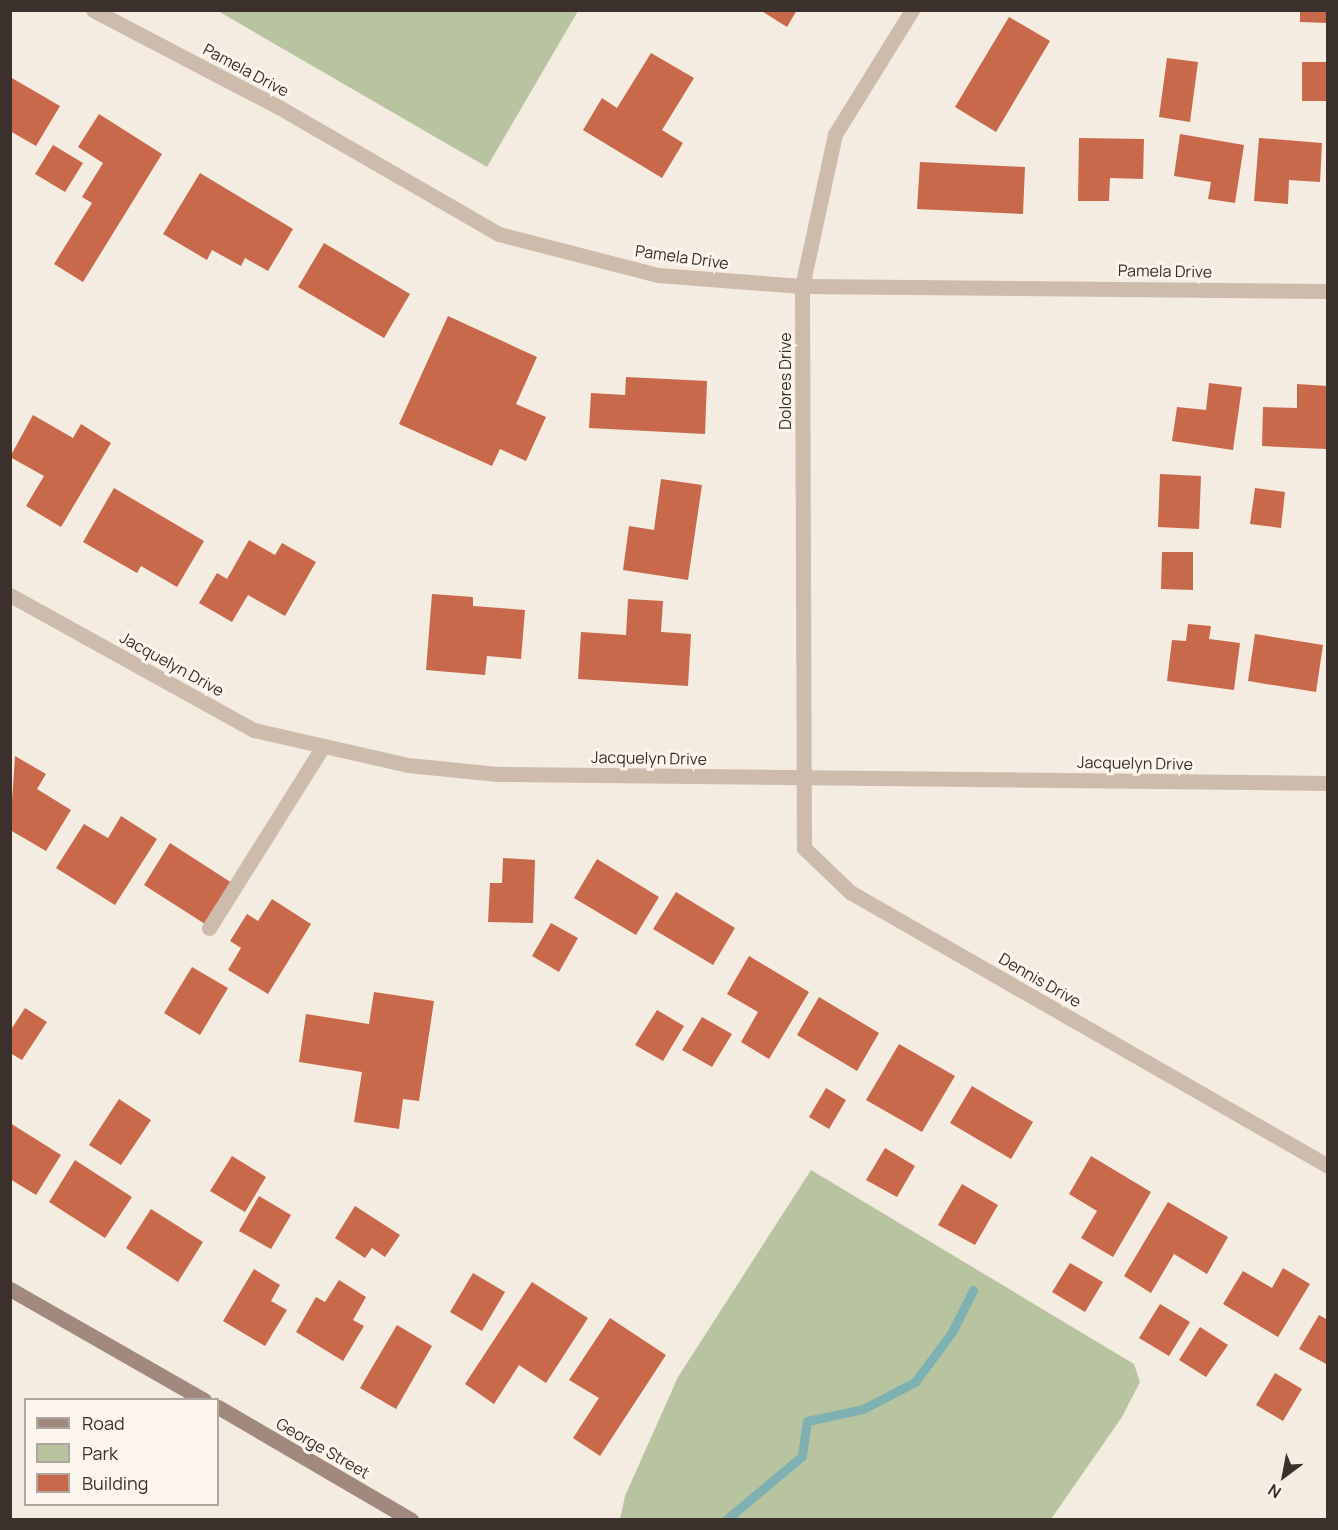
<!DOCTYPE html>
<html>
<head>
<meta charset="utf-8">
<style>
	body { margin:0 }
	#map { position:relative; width:1338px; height:1530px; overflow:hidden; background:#f4ebe1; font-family:Manrope,sans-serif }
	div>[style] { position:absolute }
	.green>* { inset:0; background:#b8c4a0 }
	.stream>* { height:9px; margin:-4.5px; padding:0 4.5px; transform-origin:4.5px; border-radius:4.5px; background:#7fb0b2 }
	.building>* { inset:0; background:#c8694b }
	.lane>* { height:15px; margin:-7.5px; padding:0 7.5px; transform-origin:7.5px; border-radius:7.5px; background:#cdbbac }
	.street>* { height:15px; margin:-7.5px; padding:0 7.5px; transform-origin:7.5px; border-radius:7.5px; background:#cdbbac }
	.secondary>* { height:15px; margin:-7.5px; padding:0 7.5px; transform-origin:7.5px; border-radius:7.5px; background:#a18a7d }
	span { translate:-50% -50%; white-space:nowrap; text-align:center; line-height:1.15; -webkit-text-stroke:6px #fbf5ee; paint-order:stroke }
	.street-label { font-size:16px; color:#3b302b }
	.frame { position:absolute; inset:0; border:12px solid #3b302b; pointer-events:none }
	.legend { position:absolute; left:24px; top:1398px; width:195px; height:108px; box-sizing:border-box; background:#fbf5ee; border:2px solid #aea6a0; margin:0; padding:8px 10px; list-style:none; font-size:18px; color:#3b302b }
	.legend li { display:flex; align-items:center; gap:12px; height:30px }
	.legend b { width:30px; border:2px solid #aea6a0 }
	.north { position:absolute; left:1254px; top:1446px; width:60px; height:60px; -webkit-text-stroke:4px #fbf5ee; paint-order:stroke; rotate:212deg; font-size:16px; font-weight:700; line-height:24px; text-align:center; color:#3b302b }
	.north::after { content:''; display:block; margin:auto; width:21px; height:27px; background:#3b302b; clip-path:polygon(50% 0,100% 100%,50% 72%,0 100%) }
</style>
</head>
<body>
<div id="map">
	<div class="green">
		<i style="clip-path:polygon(218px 11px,578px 11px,487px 167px)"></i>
		<i style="clip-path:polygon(811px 1170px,1134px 1364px,1140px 1382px,1122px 1417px,1051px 1519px,620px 1519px,625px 1496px,678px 1377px)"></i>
	</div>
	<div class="stream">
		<i style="left:726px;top:1520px;width:99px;rotate:-40.1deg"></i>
		<i style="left:802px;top:1456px;width:35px;rotate:-82deg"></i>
		<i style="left:807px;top:1421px;width:57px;rotate:-12.1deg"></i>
		<i style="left:863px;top:1409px;width:59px;rotate:-27.4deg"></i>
		<i style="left:915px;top:1382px;width:62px;rotate:-53.5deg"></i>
		<i style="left:952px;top:1332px;width:47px;rotate:-63.4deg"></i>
	</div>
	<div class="building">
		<i style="clip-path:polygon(760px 10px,797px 10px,787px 27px)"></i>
		<i style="clip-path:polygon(1300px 10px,1328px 10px,1328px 23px,1300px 22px)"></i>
		<i style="clip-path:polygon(1009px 17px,1050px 41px,996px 132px,955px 107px)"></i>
		<i style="clip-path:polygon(651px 53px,694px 78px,662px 130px,683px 143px,662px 178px,583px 130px,602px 98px,617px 108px)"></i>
		<i style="clip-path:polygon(1167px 58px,1198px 62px,1190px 122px,1159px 117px)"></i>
		<i style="clip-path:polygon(1302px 62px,1328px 62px,1328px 101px,1302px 101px)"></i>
		<i style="clip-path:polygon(10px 77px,60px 106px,36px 146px,10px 131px)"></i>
		<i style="clip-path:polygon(99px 114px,162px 154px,83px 282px,54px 264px,92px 203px,82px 197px,103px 163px,78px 147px)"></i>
		<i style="clip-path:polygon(1180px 134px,1244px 145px,1235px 203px,1208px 199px,1211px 182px,1174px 176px)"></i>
		<i style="clip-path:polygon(1079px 138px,1144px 139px,1143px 179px,1110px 178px,1109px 201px,1078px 201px)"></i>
		<i style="clip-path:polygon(1259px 138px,1322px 143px,1320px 182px,1289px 180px,1288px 204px,1254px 201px)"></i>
		<i style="clip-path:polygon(53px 145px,83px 163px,65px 192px,35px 174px)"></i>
		<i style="clip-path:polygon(920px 162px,1025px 167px,1023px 214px,917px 209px)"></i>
		<i style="clip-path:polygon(200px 173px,293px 229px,268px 271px,245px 258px,241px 266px,212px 250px,207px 260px,163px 234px)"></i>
		<i style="clip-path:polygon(324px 243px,410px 294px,384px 338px,298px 287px)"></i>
		<i style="clip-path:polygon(448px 316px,537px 357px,516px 404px,546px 417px,526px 461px,500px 449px,492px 466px,399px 424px)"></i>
		<i style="clip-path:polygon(626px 377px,707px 381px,705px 434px,589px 428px,591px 393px,625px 395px)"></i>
		<i style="clip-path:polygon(1209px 383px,1242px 387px,1233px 450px,1172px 441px,1177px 407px,1206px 410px)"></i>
		<i style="clip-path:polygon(1297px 384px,1328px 386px,1326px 449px,1262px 446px,1263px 407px,1297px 408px)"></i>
		<i style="clip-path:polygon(33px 415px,73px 438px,81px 424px,111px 443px,61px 527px,26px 506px,44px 476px,10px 457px)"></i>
		<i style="clip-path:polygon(1160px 474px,1201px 476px,1199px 529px,1158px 527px)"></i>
		<i style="clip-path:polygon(661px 479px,702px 485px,688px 580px,623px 570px,629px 526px,654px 530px)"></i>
		<i style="clip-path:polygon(114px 488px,204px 541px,177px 587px,141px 566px,137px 573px,83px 542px)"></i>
		<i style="clip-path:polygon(1255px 488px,1285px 492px,1281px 528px,1250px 524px)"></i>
		<i style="clip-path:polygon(249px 540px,275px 555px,282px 543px,316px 562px,285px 616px,248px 595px,232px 622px,199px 603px,217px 573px,227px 579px)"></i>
		<i style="clip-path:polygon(1162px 552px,1193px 552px,1193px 590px,1161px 589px)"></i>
		<i style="clip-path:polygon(432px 594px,473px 597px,473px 606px,525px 610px,521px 659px,487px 656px,485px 675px,426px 670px)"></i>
		<i style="clip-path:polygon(628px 599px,663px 601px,661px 632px,691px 634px,688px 686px,578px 679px,581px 632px,626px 635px)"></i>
		<i style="clip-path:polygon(1188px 624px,1211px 626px,1209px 639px,1240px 643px,1234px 690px,1167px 681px,1172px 640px,1186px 641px)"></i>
		<i style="clip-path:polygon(1255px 634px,1323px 645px,1316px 692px,1248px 681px)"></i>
		<i style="clip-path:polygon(15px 756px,46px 774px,37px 789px,71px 810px,46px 851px,10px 830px)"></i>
		<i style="clip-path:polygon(121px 816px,157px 839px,115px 905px,56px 868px,84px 824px,108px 838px)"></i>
		<i style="clip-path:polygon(170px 843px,232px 883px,205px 924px,144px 885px)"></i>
		<i style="clip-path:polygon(503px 858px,535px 860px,533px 923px,488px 922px,490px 883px,502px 883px)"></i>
		<i style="clip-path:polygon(597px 859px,659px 897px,636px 935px,574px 898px)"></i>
		<i style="clip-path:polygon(676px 892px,735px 928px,713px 965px,653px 929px)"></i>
		<i style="clip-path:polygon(272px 899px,311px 924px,268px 994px,228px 970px,241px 948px,230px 941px,247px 914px,258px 921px)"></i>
		<i style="clip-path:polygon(551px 923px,578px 938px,559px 972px,532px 956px)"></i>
		<i style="clip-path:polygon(749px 956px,809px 992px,769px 1059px,741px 1042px,758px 1012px,727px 994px)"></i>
		<i style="clip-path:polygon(192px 967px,228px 988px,200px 1035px,164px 1013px)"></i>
		<i style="clip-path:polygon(374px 992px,434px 1001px,419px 1101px,403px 1099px,399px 1129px,354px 1122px,362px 1072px,299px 1062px,306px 1014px,369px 1024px)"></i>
		<i style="clip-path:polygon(819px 997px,879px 1033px,857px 1071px,797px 1035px)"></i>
		<i style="clip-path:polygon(25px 1008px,47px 1022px,22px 1060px,10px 1053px,10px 1031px)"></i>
		<i style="clip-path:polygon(657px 1010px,684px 1026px,663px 1061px,635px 1045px)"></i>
		<i style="clip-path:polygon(702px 1017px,732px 1034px,712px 1067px,682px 1050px)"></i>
		<i style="clip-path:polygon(899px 1044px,955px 1076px,922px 1132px,866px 1100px)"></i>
		<i style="clip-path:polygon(972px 1086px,1033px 1122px,1011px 1159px,950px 1123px)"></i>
		<i style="clip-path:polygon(826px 1088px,846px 1100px,829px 1129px,809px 1117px)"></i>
		<i style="clip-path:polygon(119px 1099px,151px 1120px,121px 1165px,89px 1145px)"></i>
		<i style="clip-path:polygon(10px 1123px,61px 1155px,36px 1195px,10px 1179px)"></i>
		<i style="clip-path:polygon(885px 1148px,915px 1166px,897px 1197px,866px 1180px)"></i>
		<i style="clip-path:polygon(232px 1156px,266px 1177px,245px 1212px,210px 1191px)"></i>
		<i style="clip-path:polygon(1091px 1156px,1151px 1192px,1113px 1257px,1081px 1238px,1097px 1211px,1069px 1194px)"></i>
		<i style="clip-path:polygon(75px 1160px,132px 1197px,105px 1238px,49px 1202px)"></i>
		<i style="clip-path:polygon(962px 1184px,998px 1205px,975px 1245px,938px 1225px)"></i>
		<i style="clip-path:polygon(259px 1196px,291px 1215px,271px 1249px,239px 1231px)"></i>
		<i style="clip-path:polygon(1168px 1202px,1228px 1237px,1207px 1274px,1174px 1254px,1151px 1293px,1124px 1276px)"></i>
		<i style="clip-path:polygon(355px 1206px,400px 1235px,385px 1257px,372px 1248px,365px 1258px,335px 1238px)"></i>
		<i style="clip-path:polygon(151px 1209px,203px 1242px,178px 1282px,126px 1248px)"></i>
		<i style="clip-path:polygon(1070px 1263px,1103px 1282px,1085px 1312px,1052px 1292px)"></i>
		<i style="clip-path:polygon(1283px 1268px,1310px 1284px,1278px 1337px,1223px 1304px,1243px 1271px,1272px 1288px)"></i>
		<i style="clip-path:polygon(254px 1269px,280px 1285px,271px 1301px,287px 1310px,265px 1346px,223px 1321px)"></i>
		<i style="clip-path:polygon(473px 1273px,505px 1292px,482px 1331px,450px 1312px)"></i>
		<i style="clip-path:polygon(339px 1280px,366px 1297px,353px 1320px,364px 1326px,343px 1361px,296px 1332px,316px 1297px,325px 1302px)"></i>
		<i style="clip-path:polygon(532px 1282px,588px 1318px,546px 1383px,519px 1365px,494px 1404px,465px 1384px)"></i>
		<i style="clip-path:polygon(1160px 1304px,1190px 1322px,1169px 1356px,1139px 1338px)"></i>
		<i style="clip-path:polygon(1319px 1315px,1328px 1320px,1328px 1365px,1299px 1349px)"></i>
		<i style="clip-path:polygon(610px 1318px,666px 1355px,600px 1456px,573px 1438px,599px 1398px,569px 1380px)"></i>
		<i style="clip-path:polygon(397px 1325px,432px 1346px,396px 1409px,360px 1388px)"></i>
		<i style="clip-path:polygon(1200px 1327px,1228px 1345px,1206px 1377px,1179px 1360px)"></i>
		<i style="clip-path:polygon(1275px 1373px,1302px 1389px,1283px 1421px,1256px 1405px)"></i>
	</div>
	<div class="lane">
		<i style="left:209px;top:928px;width:213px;rotate:-57.9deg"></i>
	</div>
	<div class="street">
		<i style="left:93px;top:10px;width:208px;rotate:27.6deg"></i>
		<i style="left:277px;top:106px;width:256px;rotate:30deg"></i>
		<i style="left:499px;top:234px;width:164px;rotate:14.5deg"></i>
		<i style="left:658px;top:275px;width:144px;rotate:4.4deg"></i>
		<i style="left:802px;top:286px;width:526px;rotate:0.54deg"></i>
		<i style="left:912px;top:10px;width:146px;rotate:121.8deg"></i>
		<i style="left:835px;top:134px;width:156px;rotate:102.2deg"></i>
		<i style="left:802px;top:286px;width:562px;rotate:89.8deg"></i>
		<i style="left:804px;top:848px;width:64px;rotate:43.7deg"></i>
		<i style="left:850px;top:892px;width:551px;rotate:29.82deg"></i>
		<i style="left:10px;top:595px;width:279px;rotate:29deg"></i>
		<i style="left:254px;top:730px;width:158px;rotate:12.8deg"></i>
		<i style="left:408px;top:765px;width:90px;rotate:5.7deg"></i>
		<i style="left:498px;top:774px;width:830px;rotate:0.62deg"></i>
	</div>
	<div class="secondary">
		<i style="left:10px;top:1289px;width:224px;rotate:29.8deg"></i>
		<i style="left:218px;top:1407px;width:224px;rotate:30.3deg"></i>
	</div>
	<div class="street-label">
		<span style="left:246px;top:70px;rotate:28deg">Pamela Drive</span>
		<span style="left:682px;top:257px;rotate:8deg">Pamela Drive</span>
		<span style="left:1165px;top:271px;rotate:1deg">Pamela Drive</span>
		<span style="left:785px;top:381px;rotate:-90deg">Dolores Drive</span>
		<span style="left:172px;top:664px;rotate:29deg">Jacquelyn Drive</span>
		<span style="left:649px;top:758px;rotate:1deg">Jacquelyn Drive</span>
		<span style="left:1135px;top:763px;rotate:1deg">Jacquelyn Drive</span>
		<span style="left:1040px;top:980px;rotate:30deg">Dennis Drive</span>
		<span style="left:323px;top:1448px;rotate:30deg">George Street</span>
	</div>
	<div class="frame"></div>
	<ul class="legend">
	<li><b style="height:8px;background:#a18a7d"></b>Road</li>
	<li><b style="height:16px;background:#b8c4a0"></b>Park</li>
	<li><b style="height:16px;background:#c8694b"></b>Building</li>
	</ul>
	<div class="north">N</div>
</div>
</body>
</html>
